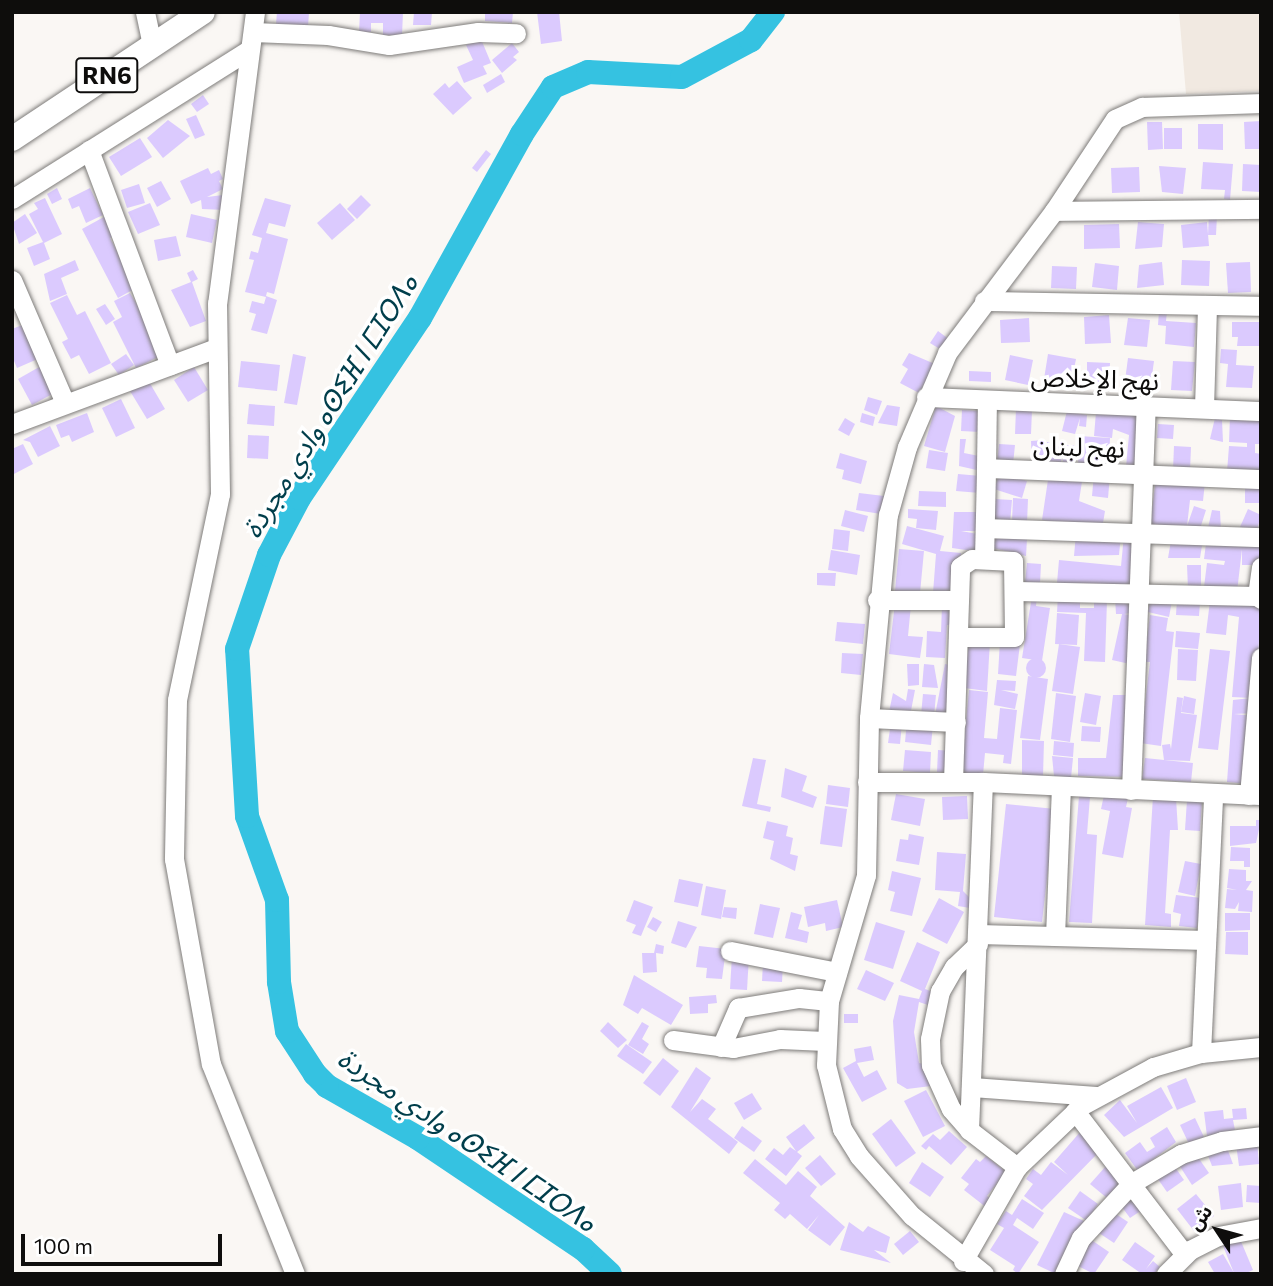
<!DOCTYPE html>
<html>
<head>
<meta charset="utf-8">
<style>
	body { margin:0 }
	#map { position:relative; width:1273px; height:1286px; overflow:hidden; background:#faf7f4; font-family:Commissioner,"Noto Sans Arabic","Noto Sans Tifinagh",sans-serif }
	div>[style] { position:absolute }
	.built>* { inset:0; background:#f1e9e1 }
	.river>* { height:24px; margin:-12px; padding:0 12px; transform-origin:12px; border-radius:12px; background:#35c2e1 }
	.building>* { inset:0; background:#dbcafe }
	.round { border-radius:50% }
	.roads { filter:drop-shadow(0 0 2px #7e7c7a) drop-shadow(0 0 2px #7e7c7a) }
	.minor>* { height:19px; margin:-9.5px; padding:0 9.5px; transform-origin:9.5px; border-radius:9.5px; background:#fff }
	.major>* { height:24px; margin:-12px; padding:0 12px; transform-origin:12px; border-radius:12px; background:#fff }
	span { translate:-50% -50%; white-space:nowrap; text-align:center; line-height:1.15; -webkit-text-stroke:7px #fff; paint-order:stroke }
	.shield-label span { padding:2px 5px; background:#fff; border:2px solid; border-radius:5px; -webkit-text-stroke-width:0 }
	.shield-label { font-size:24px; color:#0e0d0c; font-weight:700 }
	.street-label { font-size:26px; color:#0e0d0c }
	.water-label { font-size:28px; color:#003e4b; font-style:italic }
	.frame { position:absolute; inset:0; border:14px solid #0e0d0c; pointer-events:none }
	.north { position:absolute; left:1182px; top:1195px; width:70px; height:70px; -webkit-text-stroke:5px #fff; paint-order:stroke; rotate:306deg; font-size:19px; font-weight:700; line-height:28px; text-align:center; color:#0e0d0c }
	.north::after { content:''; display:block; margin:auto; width:24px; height:32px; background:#0e0d0c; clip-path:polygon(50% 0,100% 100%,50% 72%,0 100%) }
	.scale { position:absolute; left:21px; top:1234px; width:201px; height:32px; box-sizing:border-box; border:4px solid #0e0d0c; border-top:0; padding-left:9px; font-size:21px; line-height:24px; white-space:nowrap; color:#0e0d0c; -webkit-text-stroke:5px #fff; paint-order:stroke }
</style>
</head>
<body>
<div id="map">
	<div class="built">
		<i style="clip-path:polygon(1179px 12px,1261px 12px,1261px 91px,1186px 94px)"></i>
	</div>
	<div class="river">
		<i style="left:610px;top:1274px;width:37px;rotate:-137deg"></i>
		<i style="left:583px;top:1249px;width:199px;rotate:-146.1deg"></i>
		<i style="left:418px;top:1138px;width:105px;rotate:-150.3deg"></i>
		<i style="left:327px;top:1086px;width:17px;rotate:-135deg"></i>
		<i style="left:315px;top:1074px;width:51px;rotate:-123.1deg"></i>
		<i style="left:287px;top:1031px;width:50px;rotate:-99.3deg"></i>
		<i style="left:279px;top:982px;width:82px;rotate:-91.4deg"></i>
		<i style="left:277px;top:900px;width:89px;rotate:-109.7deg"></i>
		<i style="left:247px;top:816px;width:167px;rotate:-93.4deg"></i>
		<i style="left:237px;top:649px;width:99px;rotate:-71.2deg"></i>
		<i style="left:269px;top:555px;width:64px;rotate:-62.2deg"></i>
		<i style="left:299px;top:498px;width:217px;rotate:-56.1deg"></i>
		<i style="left:420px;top:318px;width:210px;rotate:-61deg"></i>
		<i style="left:522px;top:134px;width:56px;rotate:-56.6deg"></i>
		<i style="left:553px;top:87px;width:38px;rotate:-23deg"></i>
		<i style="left:588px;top:72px;width:94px;rotate:3deg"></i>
		<i style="left:682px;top:77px;width:78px;rotate:-28.2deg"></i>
		<i style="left:751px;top:40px;width:36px;rotate:-52deg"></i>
	</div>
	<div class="building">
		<i style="clip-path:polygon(277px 12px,309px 12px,308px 27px,276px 24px)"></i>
		<i style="clip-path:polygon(360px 12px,403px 12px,402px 36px,383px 35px,383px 23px,371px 23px,371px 32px,359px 32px)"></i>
		<i style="clip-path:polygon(414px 12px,432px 12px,431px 25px,413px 25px)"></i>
		<i style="clip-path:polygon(485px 12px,513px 12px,512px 23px,485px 21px)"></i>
		<i style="clip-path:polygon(537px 12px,559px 12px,562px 41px,541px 44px)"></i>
		<i style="clip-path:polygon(481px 39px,491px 63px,483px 66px,487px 74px,464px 83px,457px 67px,473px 60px,466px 45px)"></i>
		<i style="clip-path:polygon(512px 43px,519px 52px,513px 57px,517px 60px,502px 73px,492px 60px)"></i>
		<i style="clip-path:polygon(501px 74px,505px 82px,487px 93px,483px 85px)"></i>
		<i style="clip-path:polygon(457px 81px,472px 98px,453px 115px,433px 94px,445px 83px,449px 88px)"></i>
		<i style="clip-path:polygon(203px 95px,209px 104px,197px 112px,191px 104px)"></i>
		<i style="clip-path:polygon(196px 115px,205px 135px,195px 139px,186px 119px)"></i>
		<i style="clip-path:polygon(168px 120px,190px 136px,163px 158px,147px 138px)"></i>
		<i style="clip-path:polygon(1261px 121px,1261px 149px,1245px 149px,1244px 122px)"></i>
		<i style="clip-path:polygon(1147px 122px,1162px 122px,1163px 149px,1148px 150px)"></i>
		<i style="clip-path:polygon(1198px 124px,1223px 124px,1223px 150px,1198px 149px)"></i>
		<i style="clip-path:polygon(1164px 128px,1182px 128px,1182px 149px,1164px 149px)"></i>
		<i style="clip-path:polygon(140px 138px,152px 157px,121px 176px,109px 157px)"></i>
		<i style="clip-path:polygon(486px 150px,491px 154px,477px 172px,472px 168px)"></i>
		<i style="clip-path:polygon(1203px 162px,1233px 164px,1230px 200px,1224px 199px,1225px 190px,1201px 189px)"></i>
		<i style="clip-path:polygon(1243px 164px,1261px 165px,1261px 192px,1242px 191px)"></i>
		<i style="clip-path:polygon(1159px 166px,1186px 168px,1183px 194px,1162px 192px)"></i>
		<i style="clip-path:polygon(1139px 167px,1140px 192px,1112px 193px,1111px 168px)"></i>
		<i style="clip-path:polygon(208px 168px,211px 174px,219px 170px,223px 179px,219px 181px,223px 189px,207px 197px,223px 195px,225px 210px,202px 209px,201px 200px,191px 204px,180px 181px)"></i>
		<i style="clip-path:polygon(161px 181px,171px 199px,157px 207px,147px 188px)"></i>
		<i style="clip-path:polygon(139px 184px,145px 203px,127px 208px,121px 190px)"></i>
		<i style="clip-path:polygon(57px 188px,62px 199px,52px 204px,47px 194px)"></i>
		<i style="clip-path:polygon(90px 188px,103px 215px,86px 223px,79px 206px,72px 209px,68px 199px)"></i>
		<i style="clip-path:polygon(361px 195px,371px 205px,357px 219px,347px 209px)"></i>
		<i style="clip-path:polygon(45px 198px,62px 234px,44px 243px,50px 259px,34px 266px,27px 248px,43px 242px,29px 214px,38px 209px,34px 203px)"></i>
		<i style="clip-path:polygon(265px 198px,291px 205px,285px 227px,269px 223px,266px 233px,288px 239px,274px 294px,267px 292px,266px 296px,277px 300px,267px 334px,251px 330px,256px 314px,249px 312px,252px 301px,264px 304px,266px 297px,245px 292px,254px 260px,249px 259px,251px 251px,258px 253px,262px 238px,252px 235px)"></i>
		<i style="clip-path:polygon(150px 203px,160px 225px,138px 234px,128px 212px)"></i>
		<i style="clip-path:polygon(340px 203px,355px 220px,332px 240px,317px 223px)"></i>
		<i style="clip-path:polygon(113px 212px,123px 231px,110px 238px,136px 288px,118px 298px,82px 229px)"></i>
		<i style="clip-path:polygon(25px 214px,37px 233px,19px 244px,12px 223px)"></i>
		<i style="clip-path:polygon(191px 214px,217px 220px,212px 243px,186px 237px)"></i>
		<i style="clip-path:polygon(1209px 214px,1217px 215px,1216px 235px,1208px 235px)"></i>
		<i style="clip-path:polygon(1138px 222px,1164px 224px,1162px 247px,1135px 249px)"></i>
		<i style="clip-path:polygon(1207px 222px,1209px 246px,1183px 248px,1181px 225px)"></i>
		<i style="clip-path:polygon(1119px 224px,1120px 248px,1084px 249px,1084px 225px)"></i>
		<i style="clip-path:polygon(176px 236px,181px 256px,158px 261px,154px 240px)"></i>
		<i style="clip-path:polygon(75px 260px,79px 270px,61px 278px,67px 294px,50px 301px,44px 274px)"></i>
		<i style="clip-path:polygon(1182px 260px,1210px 261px,1209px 286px,1181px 285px)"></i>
		<i style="clip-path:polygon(1162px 262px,1164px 285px,1137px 288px,1139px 265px)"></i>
		<i style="clip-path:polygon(1250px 262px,1251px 292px,1228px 293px,1226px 263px)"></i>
		<i style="clip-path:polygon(1095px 263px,1119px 266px,1117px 290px,1092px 287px)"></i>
		<i style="clip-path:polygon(1052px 266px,1077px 267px,1076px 289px,1051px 288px)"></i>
		<i style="clip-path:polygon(193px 270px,198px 279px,192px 282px,206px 321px,190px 327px,171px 290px,191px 282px,187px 273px)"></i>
		<i style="clip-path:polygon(130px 293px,166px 353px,136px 368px,113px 322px,122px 317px,114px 301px)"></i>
		<i style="clip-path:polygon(67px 295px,77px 315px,85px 311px,111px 363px,89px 374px,79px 355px,71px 359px,62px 342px,68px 339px,50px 303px)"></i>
		<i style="clip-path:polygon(105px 304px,115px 319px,106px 325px,96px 309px)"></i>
		<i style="clip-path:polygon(1159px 311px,1167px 312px,1166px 321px,1196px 323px,1194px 347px,1165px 344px,1166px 326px,1158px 325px)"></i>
		<i style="clip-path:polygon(1109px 315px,1111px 343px,1085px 344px,1084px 317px)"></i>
		<i style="clip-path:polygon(1029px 318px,1030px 342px,1001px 343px,1000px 320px)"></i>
		<i style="clip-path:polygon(1128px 318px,1150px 320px,1147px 347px,1124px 345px)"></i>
		<i style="clip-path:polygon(1232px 322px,1261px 322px,1261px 346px,1237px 346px,1238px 337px,1232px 337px)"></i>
		<i style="clip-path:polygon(25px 324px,40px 358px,17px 368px,12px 356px,12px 329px)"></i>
		<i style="clip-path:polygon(938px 331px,950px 340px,943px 351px,930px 343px)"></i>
		<i style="clip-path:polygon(1221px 349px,1237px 350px,1236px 365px,1254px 366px,1252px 388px,1226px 387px,1228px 364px,1220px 363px)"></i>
		<i style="clip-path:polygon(909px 353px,935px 364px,919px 393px,900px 383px,908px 369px,902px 365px)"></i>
		<i style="clip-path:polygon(126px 354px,134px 365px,119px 375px,111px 364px)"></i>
		<i style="clip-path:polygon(293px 354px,306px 357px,297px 405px,284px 403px)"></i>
		<i style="clip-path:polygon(1048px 354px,1076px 359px,1071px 384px,1044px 379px)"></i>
		<i style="clip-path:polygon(1010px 355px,1033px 360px,1028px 385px,1005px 380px)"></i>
		<i style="clip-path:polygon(1128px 358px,1154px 361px,1150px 391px,1124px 388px)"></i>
		<i style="clip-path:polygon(241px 361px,280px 365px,277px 391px,238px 387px)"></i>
		<i style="clip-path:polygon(1173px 361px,1195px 362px,1192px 391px,1171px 390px)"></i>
		<i style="clip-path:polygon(1087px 362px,1110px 363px,1109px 386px,1087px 385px)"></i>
		<i style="clip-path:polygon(41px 366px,56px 392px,32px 405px,18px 379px)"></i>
		<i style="clip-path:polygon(194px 367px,208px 390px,188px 402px,174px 380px)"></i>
		<i style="clip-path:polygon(969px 371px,991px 372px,991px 382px,969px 381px)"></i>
		<i style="clip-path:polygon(148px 380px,165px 409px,147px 419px,130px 391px)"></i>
		<i style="clip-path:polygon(868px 397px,882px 401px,877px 415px,864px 410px)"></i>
		<i style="clip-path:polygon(121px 399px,135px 428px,116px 437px,102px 408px)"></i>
		<i style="clip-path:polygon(249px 404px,275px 406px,274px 426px,247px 424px)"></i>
		<i style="clip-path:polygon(887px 405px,900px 407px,897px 426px,878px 423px)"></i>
		<i style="clip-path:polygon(936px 406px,955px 416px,945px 452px,924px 446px)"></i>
		<i style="clip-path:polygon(1016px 409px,1032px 410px,1031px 434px,1015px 434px)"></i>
		<i style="clip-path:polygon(962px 410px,981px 411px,980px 432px,961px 431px)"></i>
		<i style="clip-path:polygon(1067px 411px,1087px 415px,1086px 427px,1079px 426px,1080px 418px,1075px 434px,1062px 431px)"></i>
		<i style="clip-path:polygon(1096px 412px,1145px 415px,1145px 469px,1126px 467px,1129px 435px,1113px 429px,1112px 438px,1094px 436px)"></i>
		<i style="clip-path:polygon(87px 413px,94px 432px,72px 442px,69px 435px,61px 438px,56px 425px)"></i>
		<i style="clip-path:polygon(862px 413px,875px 417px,873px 426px,860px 422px)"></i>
		<i style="clip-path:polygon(1230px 416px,1261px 418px,1261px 444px,1255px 444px,1255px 453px,1261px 454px,1261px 474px,1227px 472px,1229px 446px,1247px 447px,1247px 443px,1229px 442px)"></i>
		<i style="clip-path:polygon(845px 418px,855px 424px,849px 436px,838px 430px)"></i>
		<i style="clip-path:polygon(1215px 418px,1222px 420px,1223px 442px,1210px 439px)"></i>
		<i style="clip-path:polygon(1158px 424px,1174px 425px,1173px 439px,1157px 438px)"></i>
		<i style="clip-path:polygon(50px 426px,60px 446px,38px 457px,30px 442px,23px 440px)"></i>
		<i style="clip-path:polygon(248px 435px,269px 436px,268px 459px,247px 458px)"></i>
		<i style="clip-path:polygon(1079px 436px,1110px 438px,1109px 467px,1078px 466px)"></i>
		<i style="clip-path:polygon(960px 439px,966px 439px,964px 453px,984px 457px,981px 471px,959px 466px)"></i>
		<i style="clip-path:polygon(1044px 440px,1044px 465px,1032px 465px,1031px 441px)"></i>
		<i style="clip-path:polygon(1047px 442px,1062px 442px,1061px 466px,1046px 466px)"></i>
		<i style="clip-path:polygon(23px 444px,33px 464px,12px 475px,12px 449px)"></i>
		<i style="clip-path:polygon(999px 444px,1015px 445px,1013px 464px,997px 463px)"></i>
		<i style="clip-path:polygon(1062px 445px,1074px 445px,1075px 466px,1063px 466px)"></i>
		<i style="clip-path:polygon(1174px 446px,1191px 447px,1190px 471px,1173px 470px)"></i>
		<i style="clip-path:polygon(929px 450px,948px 453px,945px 471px,926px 468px)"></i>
		<i style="clip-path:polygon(840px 453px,867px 461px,861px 484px,842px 479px,844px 470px,836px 468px)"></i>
		<i style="clip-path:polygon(1000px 472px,1027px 481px,1022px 498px,994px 489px)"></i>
		<i style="clip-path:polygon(1049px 473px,1083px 475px,1079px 501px,1105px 511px,1102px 529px,1042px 520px)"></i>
		<i style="clip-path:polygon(958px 474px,981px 476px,980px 493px,956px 491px)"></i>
		<i style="clip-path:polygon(1094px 474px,1110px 475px,1108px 498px,1092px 496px)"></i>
		<i style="clip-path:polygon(1156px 477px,1205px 482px,1203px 501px,1190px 500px,1187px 526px,1194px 506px,1206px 510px,1199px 532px,1150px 527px)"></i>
		<i style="clip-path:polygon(1245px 480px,1261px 480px,1261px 503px,1245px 503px)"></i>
		<i style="clip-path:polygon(919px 491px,946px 492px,946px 507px,918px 506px)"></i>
		<i style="clip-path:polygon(859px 493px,884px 496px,881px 514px,856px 510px)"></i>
		<i style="clip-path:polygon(1013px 498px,1028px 499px,1027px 523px,1012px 522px)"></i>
		<i style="clip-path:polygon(995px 499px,1012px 500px,1010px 523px,994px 522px)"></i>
		<i style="clip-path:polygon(908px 509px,938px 511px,936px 530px,916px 528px,917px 519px,908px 518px)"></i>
		<i style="clip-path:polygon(1248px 509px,1261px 515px,1256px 534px,1240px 527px)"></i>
		<i style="clip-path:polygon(845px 510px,868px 516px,864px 532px,841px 526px)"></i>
		<i style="clip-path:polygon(1212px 510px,1220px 511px,1221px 531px,1208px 528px)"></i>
		<i style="clip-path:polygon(954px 512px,982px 512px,982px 531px,961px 531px,983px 535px,980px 552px,952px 548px)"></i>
		<i style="clip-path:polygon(907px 526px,944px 536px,940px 551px,961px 553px,957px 595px,933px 593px,936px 554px,902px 544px)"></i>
		<i style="clip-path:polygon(834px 529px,850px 531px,848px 551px,832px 549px)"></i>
		<i style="clip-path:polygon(994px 530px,1027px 539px,1026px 556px,993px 548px)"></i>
		<i style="clip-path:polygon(1076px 533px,1121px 535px,1119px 555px,1074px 556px)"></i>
		<i style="clip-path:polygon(1124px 535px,1141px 536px,1136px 588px,1057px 583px,1059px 560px,1121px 566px)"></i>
		<i style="clip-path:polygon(1172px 535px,1203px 539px,1200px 558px,1168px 558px)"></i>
		<i style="clip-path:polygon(1207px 536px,1260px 540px,1260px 565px,1242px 565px,1242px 549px,1237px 592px,1204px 587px,1207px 563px,1224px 565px,1225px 561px,1204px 559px)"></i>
		<i style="clip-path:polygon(899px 549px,924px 551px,920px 593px,895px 591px)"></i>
		<i style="clip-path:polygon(831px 550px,860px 555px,857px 575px,828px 570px)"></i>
		<i style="clip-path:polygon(1027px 563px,1041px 564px,1040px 584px,1025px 583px)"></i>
		<i style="clip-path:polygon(1187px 565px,1201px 565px,1201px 589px,1188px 589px)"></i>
		<i style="clip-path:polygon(817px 573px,836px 573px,835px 586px,817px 585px)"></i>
		<i style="clip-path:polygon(1058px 595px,1080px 596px,1080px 608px,1094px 608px,1094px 600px,1107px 600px,1105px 662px,1084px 661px,1086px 613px,1057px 612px)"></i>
		<i style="clip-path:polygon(1032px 596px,1037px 597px,1036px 606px,1050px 608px,1042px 661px,1022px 658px)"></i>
		<i style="clip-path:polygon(1151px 596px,1172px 601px,1169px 617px,1148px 612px)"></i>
		<i style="clip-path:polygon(1138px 597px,1139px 612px,1124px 614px,1140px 617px,1130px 664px,1112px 660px,1122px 614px,1116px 614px,1115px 598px)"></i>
		<i style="clip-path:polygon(1177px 600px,1200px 602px,1199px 616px,1176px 615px)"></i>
		<i style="clip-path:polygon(1210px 601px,1261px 603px,1255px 713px,1234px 714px,1255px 716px,1249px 784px,1227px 782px,1233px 700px,1251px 698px,1232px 697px,1239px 617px,1228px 615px,1226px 635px,1206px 633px)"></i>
		<i style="clip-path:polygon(895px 603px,911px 605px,908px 636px,923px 637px,920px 658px,889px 654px)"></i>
		<i style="clip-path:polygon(942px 605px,957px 605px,957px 626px,947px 625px,945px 658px,926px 657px,927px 631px,941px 632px)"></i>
		<i style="clip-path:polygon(1057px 613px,1079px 615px,1077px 645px,1055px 644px)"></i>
		<i style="clip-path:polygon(1150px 615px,1168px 618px,1166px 631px,1174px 632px,1161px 746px,1140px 743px,1150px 662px,1144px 662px)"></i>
		<i style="clip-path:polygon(837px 622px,865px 624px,863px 644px,835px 641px)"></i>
		<i style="clip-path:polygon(1176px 631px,1200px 633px,1198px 649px,1175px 647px)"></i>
		<i style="clip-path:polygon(969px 639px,990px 642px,987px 691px,964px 688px)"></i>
		<i style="clip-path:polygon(1000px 641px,1020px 644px,1016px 676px,998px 674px)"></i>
		<i style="clip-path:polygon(1059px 644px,1080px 647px,1073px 694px,1052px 691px)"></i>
		<i style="clip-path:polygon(1178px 649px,1198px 650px,1196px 681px,1177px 680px)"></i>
		<i style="clip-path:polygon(1210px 649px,1230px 651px,1218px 750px,1198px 748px)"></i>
		<i style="clip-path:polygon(842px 653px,863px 654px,861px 675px,841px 673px)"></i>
		<i class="round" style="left:1026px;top:658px;width:20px;height:20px"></i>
		<i style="clip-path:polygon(907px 664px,919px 664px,919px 685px,908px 686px)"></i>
		<i style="clip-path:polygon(924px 664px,934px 665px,938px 688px,922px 687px)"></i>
		<i style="clip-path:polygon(945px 664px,959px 667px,950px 717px,935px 715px)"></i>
		<i style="clip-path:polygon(1028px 676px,1048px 679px,1040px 740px,1020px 738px)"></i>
		<i style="clip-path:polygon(997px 680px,1016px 681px,1015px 691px,1001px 690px,1018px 694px,1015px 709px,994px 705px)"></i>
		<i style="clip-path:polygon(908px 689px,915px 690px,910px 716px,889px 712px,893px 693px,906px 701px)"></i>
		<i style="clip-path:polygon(969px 690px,988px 692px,984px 738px,997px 739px,1000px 708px,1017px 710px,1011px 764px,1003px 763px,1004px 755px,985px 753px,983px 775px,961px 773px)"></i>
		<i style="clip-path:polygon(1056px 693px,1076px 696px,1070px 742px,1051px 739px)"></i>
		<i style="clip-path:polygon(1085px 693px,1101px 696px,1096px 725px,1080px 722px)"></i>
		<i style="clip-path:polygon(923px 694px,936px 695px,934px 716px,921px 715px)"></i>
		<i style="clip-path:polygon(1113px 695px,1134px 695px,1132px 777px,1078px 776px,1078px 758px,1106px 758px)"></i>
		<i style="clip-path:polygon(1184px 696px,1196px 699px,1194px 714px,1181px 712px)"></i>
		<i style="clip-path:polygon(1177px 697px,1183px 698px,1181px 713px,1197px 715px,1190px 761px,1164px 760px,1162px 745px,1170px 744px,1171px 749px)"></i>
		<i style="clip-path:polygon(907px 721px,933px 724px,931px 745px,905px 742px)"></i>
		<i style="clip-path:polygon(891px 722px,902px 723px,900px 744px,888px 743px)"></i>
		<i style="clip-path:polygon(1082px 726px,1101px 727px,1100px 742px,1081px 741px)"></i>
		<i style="clip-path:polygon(1022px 740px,1044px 741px,1043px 776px,1022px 776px)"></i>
		<i style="clip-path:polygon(1054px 741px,1074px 743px,1073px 757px,1053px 755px)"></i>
		<i style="clip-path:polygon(905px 750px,931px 752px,930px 773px,903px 771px)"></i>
		<i style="clip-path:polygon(938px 750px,954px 751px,952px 773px,937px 772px)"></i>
		<i style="clip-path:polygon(1052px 756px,1073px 758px,1071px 778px,1054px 776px)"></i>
		<i style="clip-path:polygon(753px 758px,766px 760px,757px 804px,771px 807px,770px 812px,742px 806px)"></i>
		<i style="clip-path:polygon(1145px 758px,1193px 763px,1191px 782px,1142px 779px)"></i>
		<i style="clip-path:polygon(785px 768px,807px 776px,802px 791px,817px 797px,813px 808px,781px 797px)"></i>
		<i style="clip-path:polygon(828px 785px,850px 788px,848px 807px,826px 804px)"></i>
		<i style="clip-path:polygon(896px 794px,925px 799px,920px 826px,891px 820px)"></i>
		<i style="clip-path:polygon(1104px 795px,1128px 798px,1126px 807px,1132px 808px,1123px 858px,1102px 854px,1110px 811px,1101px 809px)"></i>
		<i style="clip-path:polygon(967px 796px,968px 819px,943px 820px,942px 797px)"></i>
		<i style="clip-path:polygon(1079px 796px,1090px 797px,1087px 834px,1097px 835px,1092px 923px,1069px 922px)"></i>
		<i style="clip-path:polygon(1153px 796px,1176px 798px,1178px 830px,1170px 830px,1165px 913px,1171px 914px,1171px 927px,1145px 925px)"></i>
		<i style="clip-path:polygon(1187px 800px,1202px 801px,1200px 831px,1185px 830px)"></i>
		<i style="clip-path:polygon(1006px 804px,1055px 809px,1042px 922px,994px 917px)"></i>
		<i style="clip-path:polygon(825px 806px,847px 809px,842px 847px,820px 844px)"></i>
		<i style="clip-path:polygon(1256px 820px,1261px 820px,1256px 843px,1230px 846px,1230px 826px,1256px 826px)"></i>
		<i style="clip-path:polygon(767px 821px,788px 826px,786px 836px,793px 838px,790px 854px,798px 856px,795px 871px,770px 859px,774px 841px,763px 838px)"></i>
		<i style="clip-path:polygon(909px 834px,924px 837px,919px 865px,896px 861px,900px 839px,908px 840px)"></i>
		<i style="clip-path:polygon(1231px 847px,1250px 848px,1250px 867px,1244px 867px,1244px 861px,1230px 861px)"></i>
		<i style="clip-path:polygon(937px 852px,966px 854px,963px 891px,971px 899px,970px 908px,958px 906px,960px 892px,935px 890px)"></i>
		<i style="clip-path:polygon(1185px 861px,1201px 864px,1195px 896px,1178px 892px)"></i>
		<i style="clip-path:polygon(1229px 869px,1246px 870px,1246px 881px,1252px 881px,1246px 890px,1253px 891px,1252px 912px,1238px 911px,1239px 902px,1235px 909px,1225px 908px,1227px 889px,1237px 890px,1227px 888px)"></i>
		<i style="clip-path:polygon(892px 871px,921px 878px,912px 916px,890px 911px,895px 892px,888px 890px)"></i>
		<i style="clip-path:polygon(679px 879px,703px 884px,698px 907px,674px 902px)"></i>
		<i style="clip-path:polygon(706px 886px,726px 890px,721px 919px,701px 915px)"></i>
		<i style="clip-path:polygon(1176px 895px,1201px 898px,1197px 928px,1179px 926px,1181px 914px,1173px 912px)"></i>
		<i style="clip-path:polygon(939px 898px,964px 912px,947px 944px,922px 931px)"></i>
		<i style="clip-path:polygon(634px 900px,653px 907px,641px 936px,632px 933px,636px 925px,626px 921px)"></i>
		<i style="clip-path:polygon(837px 900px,843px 927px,826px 931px,825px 923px,808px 927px,804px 907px)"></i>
		<i style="clip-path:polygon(760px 904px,780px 908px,773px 938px,754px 934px)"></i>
		<i style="clip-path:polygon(724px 907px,737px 908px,736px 919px,722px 917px)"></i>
		<i style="clip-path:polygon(791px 912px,802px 915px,798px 929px,809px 932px,807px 943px,785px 938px)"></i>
		<i style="clip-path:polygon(1225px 913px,1250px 913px,1250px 930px,1225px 931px)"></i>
		<i style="clip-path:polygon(653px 917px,662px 922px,656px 932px,647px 927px)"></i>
		<i style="clip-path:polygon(678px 921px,697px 927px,686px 948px,671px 943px)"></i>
		<i style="clip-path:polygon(876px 922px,905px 931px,893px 969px,864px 960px)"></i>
		<i style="clip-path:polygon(1226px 932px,1248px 932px,1248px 955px,1225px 954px)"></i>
		<i style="clip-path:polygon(917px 942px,940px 952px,925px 989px,933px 992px,928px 1005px,919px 1002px,914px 1032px,919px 1063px,928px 1065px,931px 1086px,907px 1089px,897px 1083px,893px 1021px,899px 995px,919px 999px,922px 991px,900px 981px)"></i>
		<i style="clip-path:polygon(656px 944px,664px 946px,663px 954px,656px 953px,657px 972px,643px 973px,642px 953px,654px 953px)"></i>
		<i style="clip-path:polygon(699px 946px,726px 949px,722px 979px,706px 978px,707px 968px,696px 967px)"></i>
		<i style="clip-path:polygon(732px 955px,749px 956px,747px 990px,730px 989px)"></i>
		<i style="clip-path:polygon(763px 963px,783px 964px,782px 982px,762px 981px)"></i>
		<i style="clip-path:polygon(866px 970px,894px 983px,885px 1001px,857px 989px)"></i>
		<i style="clip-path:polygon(634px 975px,683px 1005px,671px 1025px,642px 1008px,638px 1014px,623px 1005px)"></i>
		<i style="clip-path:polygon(716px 995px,717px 1003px,708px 1004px,708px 1013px,690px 1014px,689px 997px)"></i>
		<i style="clip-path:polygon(844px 1014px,858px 1014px,858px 1023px,844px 1023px)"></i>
		<i style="clip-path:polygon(608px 1022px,627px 1040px,618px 1048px,600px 1031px)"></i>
		<i style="clip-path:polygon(642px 1022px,649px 1026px,642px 1039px,649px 1044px,643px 1054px,628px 1045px)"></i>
		<i style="clip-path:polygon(626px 1044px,652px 1062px,643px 1074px,617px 1056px)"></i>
		<i style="clip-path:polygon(871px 1046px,874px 1060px,857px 1063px,864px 1077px,877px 1070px,887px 1089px,862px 1102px,843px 1068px,856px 1061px,854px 1049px)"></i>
		<i style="clip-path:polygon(663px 1058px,679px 1071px,660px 1096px,643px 1083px)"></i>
		<i style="clip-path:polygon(696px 1067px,711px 1078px,690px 1112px,702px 1099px,716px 1109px,708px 1119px,738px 1142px,729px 1154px,671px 1107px)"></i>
		<i style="clip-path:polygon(1186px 1078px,1196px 1102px,1177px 1110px,1167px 1086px)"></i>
		<i style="clip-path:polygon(1161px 1087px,1173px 1108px,1124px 1137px,1104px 1115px,1120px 1100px,1137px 1123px,1127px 1106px)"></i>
		<i style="clip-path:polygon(926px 1090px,945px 1126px,923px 1137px,904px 1101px)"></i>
		<i style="clip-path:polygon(752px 1093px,762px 1109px,744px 1120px,734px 1103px)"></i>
		<i style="clip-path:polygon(1246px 1108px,1247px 1119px,1233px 1120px,1235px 1130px,1207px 1136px,1204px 1112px,1223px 1110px,1224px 1119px,1233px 1118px,1232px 1109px)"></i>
		<i style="clip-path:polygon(1195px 1118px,1204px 1137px,1189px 1144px,1180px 1125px)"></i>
		<i style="clip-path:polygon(891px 1119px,916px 1153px,896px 1167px,872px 1134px)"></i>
		<i style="clip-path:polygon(804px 1124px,815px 1138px,797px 1152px,802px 1156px,786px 1176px,765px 1159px,774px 1148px,783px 1155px,790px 1147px,796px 1151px,786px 1137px)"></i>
		<i style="clip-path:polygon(742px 1126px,762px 1141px,754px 1152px,734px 1138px)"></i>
		<i style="clip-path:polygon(1167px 1127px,1176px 1142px,1138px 1171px,1125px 1153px,1140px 1142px,1147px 1152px,1155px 1147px,1150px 1138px)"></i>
		<i style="clip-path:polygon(949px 1131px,967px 1147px,951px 1165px,929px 1146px,926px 1150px,921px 1146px,933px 1134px,940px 1140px)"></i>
		<i style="clip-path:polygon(1081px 1131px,1102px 1149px,1042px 1210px,1024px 1196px,1033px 1184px,1026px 1179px,1033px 1169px,1041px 1175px,1051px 1162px,1068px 1175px,1054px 1162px)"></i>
		<i style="clip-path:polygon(1257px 1141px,1259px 1164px,1239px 1166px,1236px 1144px)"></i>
		<i style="clip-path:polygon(1226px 1145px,1233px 1164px,1212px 1166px,1207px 1153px)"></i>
		<i style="clip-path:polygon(1195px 1153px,1209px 1173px,1192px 1185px,1179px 1165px)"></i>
		<i style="clip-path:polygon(820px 1155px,836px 1174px,821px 1186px,805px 1168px)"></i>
		<i style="clip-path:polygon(986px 1156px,1006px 1172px,987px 1196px,993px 1200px,987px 1208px,964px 1190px,969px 1184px,961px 1178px,976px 1159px,980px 1162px)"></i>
		<i style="clip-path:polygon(755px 1159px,786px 1185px,798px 1171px,817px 1187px,810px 1196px,845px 1227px,830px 1246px,808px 1230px,819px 1215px,807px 1229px,790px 1214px,785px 1219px,774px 1210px,780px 1203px,743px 1173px)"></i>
		<i style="clip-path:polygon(922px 1162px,944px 1177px,930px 1197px,909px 1183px)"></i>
		<i style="clip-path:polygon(1172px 1163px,1184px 1180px,1167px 1192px,1155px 1175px)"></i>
		<i style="clip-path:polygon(1106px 1166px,1122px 1181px,1107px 1198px,1090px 1184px)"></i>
		<i style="clip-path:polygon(1241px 1183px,1243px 1207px,1221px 1210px,1218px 1186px)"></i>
		<i style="clip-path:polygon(1247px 1185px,1261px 1186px,1261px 1203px,1246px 1202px)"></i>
		<i style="clip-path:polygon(1136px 1190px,1148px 1206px,1130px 1218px,1119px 1203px)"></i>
		<i style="clip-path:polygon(1080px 1191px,1098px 1204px,1087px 1221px,1068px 1208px)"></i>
		<i style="clip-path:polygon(1196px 1194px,1214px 1216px,1194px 1231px,1177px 1209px)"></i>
		<i style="clip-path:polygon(1022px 1199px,1044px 1213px,1033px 1229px,1017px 1218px,1013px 1225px,1039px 1242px,1018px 1274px,1013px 1270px,1015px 1266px,990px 1250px,1004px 1228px,997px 1224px,1006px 1211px,1012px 1215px)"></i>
		<i style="clip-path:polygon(1110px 1210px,1128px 1222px,1114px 1243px,1096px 1231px)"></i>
		<i style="clip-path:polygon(1064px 1212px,1084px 1221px,1056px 1274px,1037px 1265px)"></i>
		<i style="clip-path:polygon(849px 1222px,863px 1232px,868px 1226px,890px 1237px,886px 1253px,874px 1250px,891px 1263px,840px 1250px)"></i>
		<i style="clip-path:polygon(910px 1231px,919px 1242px,903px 1255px,894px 1244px)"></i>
		<i style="clip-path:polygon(1090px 1239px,1109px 1252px,1094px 1274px,1074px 1264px)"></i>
		<i style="clip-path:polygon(1240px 1239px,1253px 1270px,1244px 1274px,1215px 1274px,1208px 1262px,1223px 1254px,1234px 1273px,1223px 1246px)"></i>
		<i style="clip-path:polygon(1135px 1242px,1155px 1256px,1146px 1269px,1153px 1261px,1160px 1267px,1154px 1274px,1142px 1274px,1122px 1260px)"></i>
	</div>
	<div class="roads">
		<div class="minor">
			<i style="left:145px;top:12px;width:34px;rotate:78deg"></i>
			<i style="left:255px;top:12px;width:293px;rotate:97.4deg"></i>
			<i style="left:217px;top:303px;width:191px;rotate:89.1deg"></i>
			<i style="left:220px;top:494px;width:210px;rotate:101.8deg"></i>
			<i style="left:177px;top:700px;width:159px;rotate:91.1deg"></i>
			<i style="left:174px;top:859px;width:208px;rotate:79.8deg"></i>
			<i style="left:211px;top:1064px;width:226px;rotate:68.2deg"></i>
			<i style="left:253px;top:32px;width:75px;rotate:2.3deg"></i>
			<i style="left:328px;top:35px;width:62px;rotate:9.3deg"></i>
			<i style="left:389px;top:45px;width:90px;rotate:-8.3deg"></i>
			<i style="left:478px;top:32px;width:38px;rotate:2deg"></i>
			<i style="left:89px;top:150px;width:230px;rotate:69.4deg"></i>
			<i style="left:12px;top:199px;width:281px;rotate:-32.2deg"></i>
			<i style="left:1054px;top:211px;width:207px;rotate:-0.6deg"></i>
			<i style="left:12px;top:280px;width:134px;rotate:66.7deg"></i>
			<i style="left:984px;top:301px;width:277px;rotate:1deg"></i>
			<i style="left:926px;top:397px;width:335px;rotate:2.4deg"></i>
			<i style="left:1204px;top:408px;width:103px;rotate:-88.3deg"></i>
			<i style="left:12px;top:424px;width:218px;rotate:-20.4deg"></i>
			<i style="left:986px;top:468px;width:68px;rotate:-89.2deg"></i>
			<i style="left:985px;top:528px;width:276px;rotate:1.9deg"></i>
			<i style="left:984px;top:559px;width:91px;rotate:-88.7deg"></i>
			<i style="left:986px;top:468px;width:275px;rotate:2.3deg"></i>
			<i style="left:1261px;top:567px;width:29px;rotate:98deg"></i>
			<i style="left:1257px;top:596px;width:5px;rotate:37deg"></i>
			<i style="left:1016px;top:591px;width:241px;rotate:1.2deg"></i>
			<i style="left:877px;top:600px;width:82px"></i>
			<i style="left:869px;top:718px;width:87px;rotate:2.6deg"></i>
			<i style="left:867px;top:782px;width:116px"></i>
			<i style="left:983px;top:782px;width:278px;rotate:2.7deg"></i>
			<i style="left:953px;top:782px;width:215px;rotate:-88.1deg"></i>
			<i style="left:960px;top:567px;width:14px;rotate:-34deg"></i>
			<i style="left:972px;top:559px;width:41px;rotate:2.8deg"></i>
			<i style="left:1013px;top:561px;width:76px;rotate:89.2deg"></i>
			<i style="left:1014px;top:637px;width:56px;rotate:180deg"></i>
			<i style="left:1131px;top:790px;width:383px;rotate:-87.8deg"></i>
			<i style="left:1249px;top:795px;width:138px;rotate:-85deg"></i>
			<i style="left:978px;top:934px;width:228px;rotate:1.5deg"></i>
			<i style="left:1055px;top:936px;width:150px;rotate:-87.7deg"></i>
			<i style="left:978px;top:944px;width:33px;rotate:136deg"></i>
			<i style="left:954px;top:967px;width:28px;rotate:120deg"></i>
			<i style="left:940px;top:991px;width:49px;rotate:101.8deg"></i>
			<i style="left:930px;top:1039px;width:26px;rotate:88deg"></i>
			<i style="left:931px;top:1065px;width:48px;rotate:65.6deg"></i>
			<i style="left:951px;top:1109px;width:28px;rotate:49deg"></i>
			<i style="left:969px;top:1130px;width:61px;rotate:37.6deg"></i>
			<i style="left:730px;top:951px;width:109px;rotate:11.1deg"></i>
			<i style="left:673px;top:1040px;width:61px;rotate:7.6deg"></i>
			<i style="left:733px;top:1048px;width:48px;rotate:-10.8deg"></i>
			<i style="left:780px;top:1039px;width:45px;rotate:2.5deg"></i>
			<i style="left:721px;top:1047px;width:43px;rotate:-66.4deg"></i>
			<i style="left:738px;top:1008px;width:62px;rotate:-9.3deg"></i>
			<i style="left:799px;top:998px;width:30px;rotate:6deg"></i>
			<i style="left:1201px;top:1053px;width:259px;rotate:-87.3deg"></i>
			<i style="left:971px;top:1087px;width:126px;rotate:4.1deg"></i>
			<i style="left:1075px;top:1111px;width:181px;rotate:52.6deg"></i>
			<i style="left:969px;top:1130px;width:348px;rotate:-87.7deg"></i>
			<i style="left:963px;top:1261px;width:108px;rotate:-60.1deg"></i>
			<i style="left:1017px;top:1167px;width:88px;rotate:-43.6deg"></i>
			<i style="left:1081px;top:1106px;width:82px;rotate:-28.4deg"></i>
			<i style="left:1153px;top:1067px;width:50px;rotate:-16.3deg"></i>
			<i style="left:1201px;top:1053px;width:60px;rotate:-5.7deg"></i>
			<i style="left:984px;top:1274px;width:92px;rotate:-141.1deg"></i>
			<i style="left:912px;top:1216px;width:80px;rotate:-131.5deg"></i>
			<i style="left:859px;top:1156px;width:32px;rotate:-122deg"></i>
			<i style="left:842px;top:1129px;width:66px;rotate:-104deg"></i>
			<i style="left:826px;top:1065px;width:64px;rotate:-87.3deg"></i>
			<i style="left:829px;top:1001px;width:131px;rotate:-73.6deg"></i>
			<i style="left:866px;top:875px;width:157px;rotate:-88.9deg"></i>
			<i style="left:869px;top:718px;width:204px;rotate:-84.7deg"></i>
			<i style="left:888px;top:515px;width:71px;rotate:-74.4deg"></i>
			<i style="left:907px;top:447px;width:102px;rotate:-66.9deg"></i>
			<i style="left:947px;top:353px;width:178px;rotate:-53deg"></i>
			<i style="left:1054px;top:211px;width:110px;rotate:-56.5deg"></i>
			<i style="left:1115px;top:119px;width:30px;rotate:-24deg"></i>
			<i style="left:1142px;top:107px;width:119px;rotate:-1.9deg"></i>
			<i style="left:1064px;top:1274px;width:40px;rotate:-65deg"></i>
			<i style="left:1081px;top:1238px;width:75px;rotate:-47.2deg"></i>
			<i style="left:1132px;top:1183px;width:57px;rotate:-30.6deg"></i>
			<i style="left:1181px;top:1154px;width:43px;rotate:-17.6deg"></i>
			<i style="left:1222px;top:1141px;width:39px;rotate:-7deg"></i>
			<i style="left:1166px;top:1274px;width:34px;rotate:-45deg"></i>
			<i style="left:1190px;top:1250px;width:31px;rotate:-27deg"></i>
			<i style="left:1218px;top:1236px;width:44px;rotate:-10.5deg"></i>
		</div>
		<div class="major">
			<i style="left:12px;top:139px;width:229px;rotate:-33.6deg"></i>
		</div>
	</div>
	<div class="shield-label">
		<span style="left:107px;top:75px">RN6</span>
	</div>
	<div class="street-label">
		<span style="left:1095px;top:378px;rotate:2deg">نهج الإخلاص</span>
		<span style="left:1079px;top:446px;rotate:2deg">نهج لبنان</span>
	</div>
	<div class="water-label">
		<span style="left:329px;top:405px;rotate:-58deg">وادي مجردة ⴰⵙⵉⴼ ⵏ ⵎⵊⵔⴷⴰ</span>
		<span style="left:468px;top:1139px;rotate:34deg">وادي مجردة ⴰⵙⵉⴼ ⵏ ⵎⵊⵔⴷⴰ</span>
	</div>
	<div class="frame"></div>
	<div class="north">ش</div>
	<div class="scale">100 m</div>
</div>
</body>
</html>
